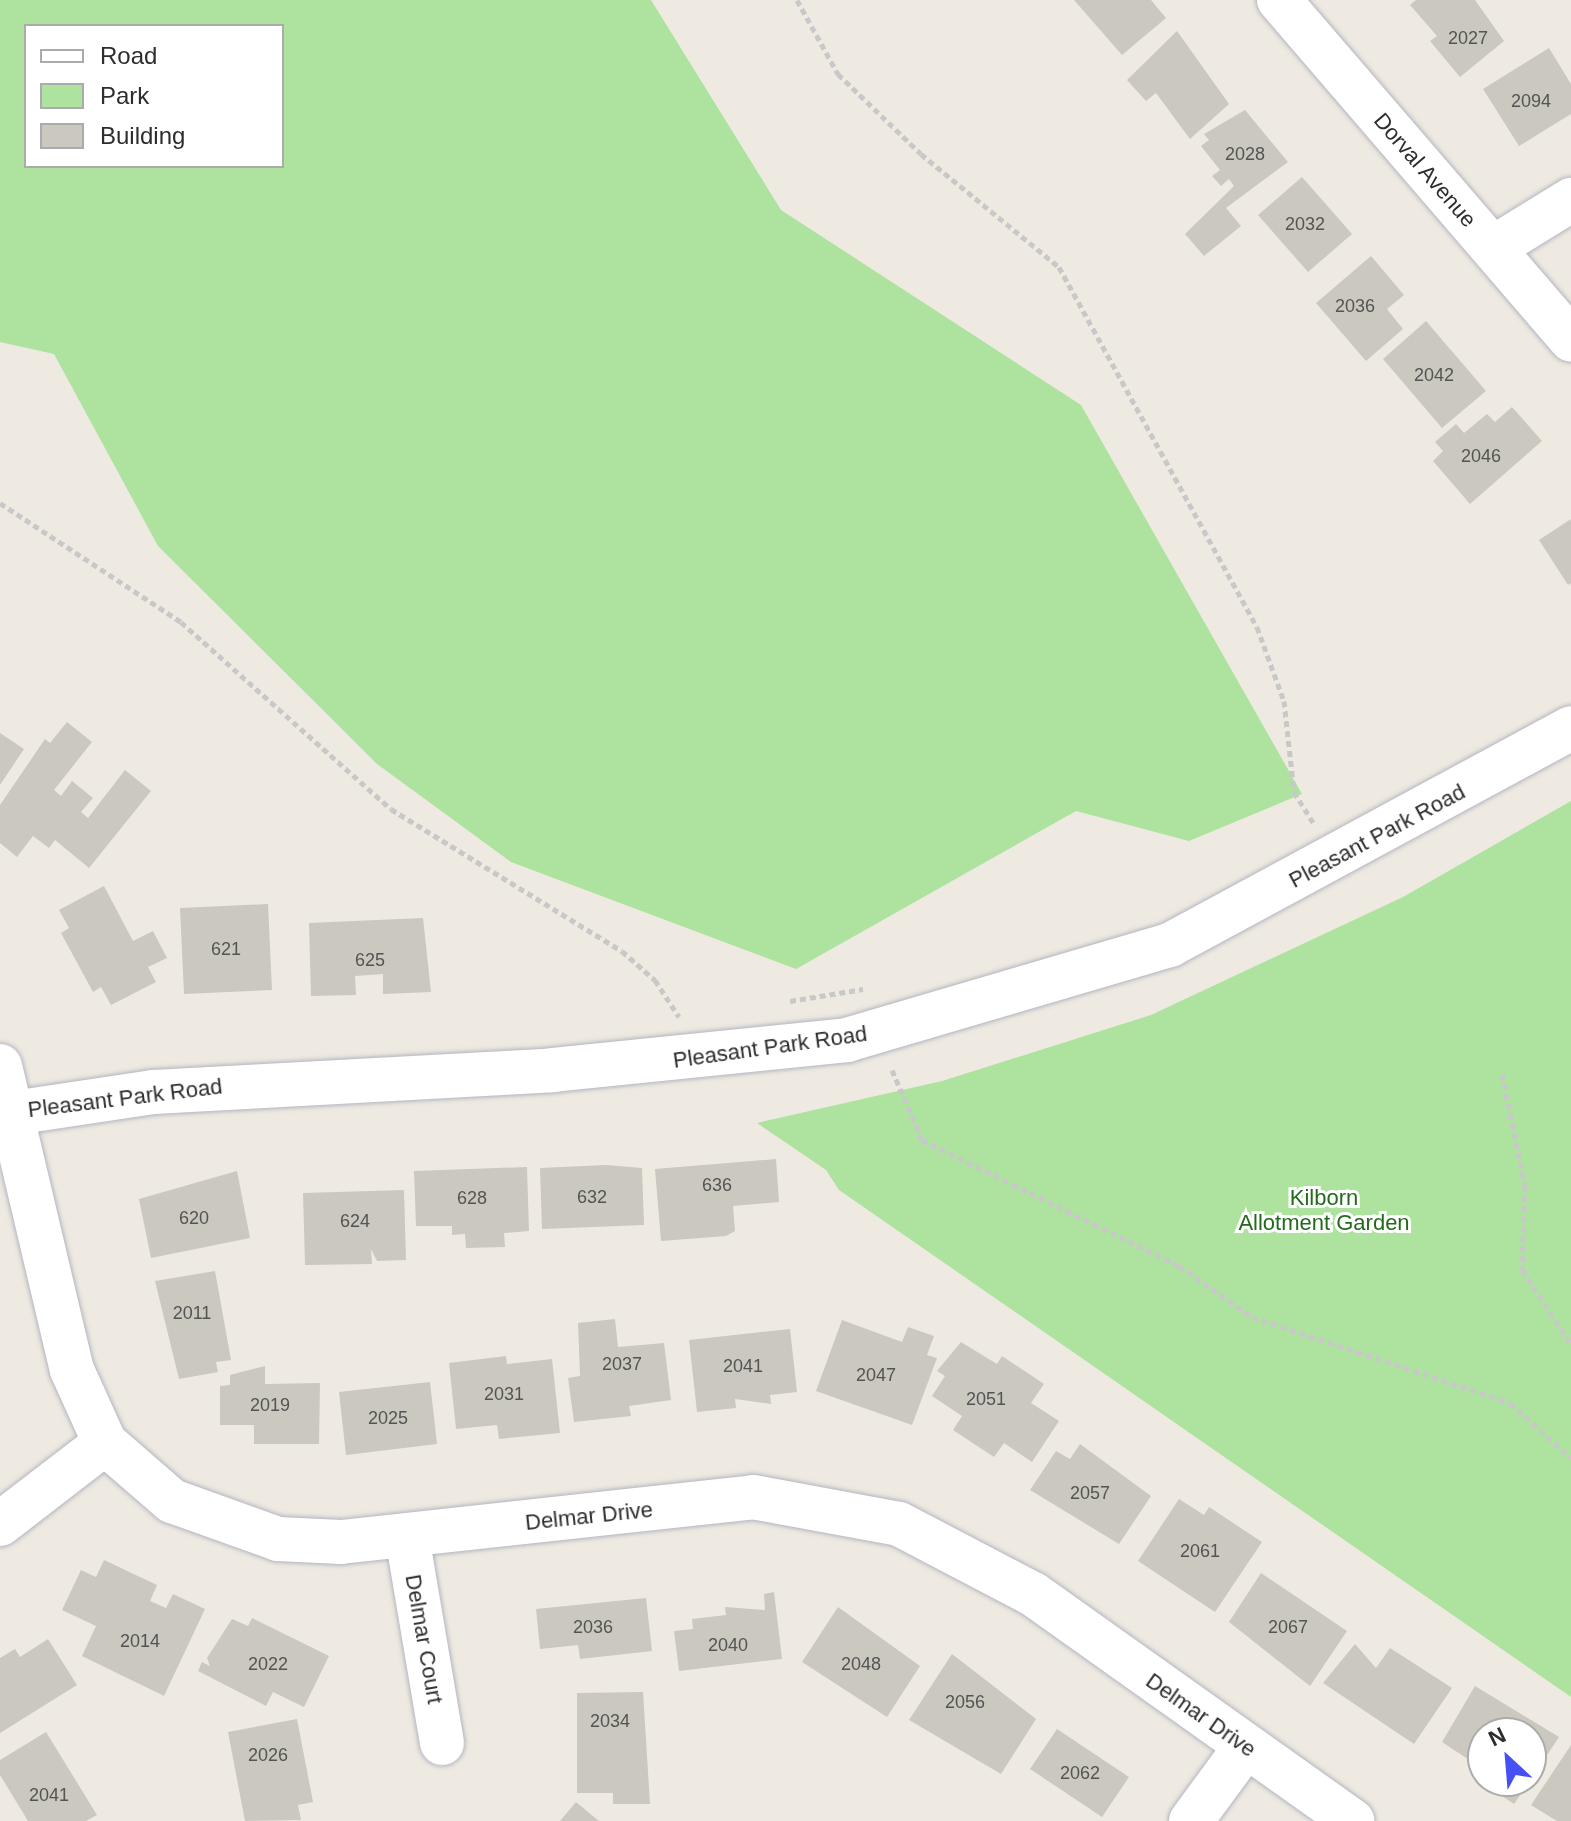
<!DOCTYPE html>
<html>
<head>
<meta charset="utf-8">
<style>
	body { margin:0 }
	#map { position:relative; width:1571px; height:1821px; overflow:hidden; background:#eeeae1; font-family:Helvetica,sans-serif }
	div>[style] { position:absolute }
	.green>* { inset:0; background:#ade29f }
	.building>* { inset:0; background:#cac8bf }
	.path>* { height:5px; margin-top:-2.5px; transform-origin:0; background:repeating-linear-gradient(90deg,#c8c8c8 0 6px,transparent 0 10px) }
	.roads { filter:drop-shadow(0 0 2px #b4b5c0) drop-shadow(0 0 2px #b4b5c0) }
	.minor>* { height:44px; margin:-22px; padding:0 22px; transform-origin:22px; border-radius:22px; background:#fff }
	.tertiary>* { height:44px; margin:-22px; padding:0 22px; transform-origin:22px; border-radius:22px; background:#fff }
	span { translate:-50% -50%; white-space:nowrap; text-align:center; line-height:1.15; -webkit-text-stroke:6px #fff; paint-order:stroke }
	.number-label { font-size:18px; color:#545452 }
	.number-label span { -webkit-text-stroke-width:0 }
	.street-label { font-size:22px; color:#2d2d2d }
	.park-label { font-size:22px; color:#236a1d }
	.legend { position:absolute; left:24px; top:24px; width:260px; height:144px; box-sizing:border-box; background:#fff; border:2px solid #ababab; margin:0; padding:10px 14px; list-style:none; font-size:24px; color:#2d2d2d }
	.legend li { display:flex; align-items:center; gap:16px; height:40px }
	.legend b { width:40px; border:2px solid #ababab }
	.north { position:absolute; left:1467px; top:1717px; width:80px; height:80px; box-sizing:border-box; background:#fff; border:2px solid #ababab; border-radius:50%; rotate:334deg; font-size:22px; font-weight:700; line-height:32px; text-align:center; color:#2d2d2d }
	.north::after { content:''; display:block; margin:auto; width:28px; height:36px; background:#4750f5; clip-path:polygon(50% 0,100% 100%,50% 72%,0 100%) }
</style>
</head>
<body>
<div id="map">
	<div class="green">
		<i style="clip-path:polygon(evenodd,0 0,651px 0,781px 210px,1081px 405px,1302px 794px,1189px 841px,1076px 811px,796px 969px,511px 862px,377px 764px,158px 546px,54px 354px,0 342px,0 0,26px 26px,282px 26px,282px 166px,26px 166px,26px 26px)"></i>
		<i style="clip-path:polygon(1571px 801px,1571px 1697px,839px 1190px,826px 1170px,757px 1123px,942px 1081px,1151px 1015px,1403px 897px)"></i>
	</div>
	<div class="building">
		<i style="clip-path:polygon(1074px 0,1151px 0,1166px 18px,1122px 55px)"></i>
		<i style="clip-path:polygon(1416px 0,1475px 0,1504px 41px,1460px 77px,1430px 41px,1437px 36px,1410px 5px)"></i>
		<i style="clip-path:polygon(1177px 31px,1229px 104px,1190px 139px,1156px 93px,1146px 101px,1127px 80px)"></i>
		<i style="clip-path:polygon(1549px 48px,1571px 84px,1571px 114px,1519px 146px,1483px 89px)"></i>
		<i style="clip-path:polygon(1245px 110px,1288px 162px,1226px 208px,1241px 226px,1204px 256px,1185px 234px,1234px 186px,1229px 179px,1221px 186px,1212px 176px,1220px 170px,1201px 146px,1209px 140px,1204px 134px)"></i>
		<i style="clip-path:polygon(1302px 177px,1352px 234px,1308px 272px,1258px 215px)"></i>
		<i style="clip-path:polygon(1371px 256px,1404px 295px,1387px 309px,1403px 329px,1366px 361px,1316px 303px)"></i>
		<i style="clip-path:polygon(1426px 321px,1486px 391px,1442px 428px,1383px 359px)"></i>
		<i style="clip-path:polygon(1512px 407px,1542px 441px,1470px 504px,1433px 461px,1443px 451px,1435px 442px,1456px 424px,1464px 433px,1487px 414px,1495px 422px)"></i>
		<i style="clip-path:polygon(1571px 519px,1571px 583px,1568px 585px,1539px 540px)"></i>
		<i style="clip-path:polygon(67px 722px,92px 742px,54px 790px,61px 796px,72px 781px,93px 798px,81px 812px,88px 818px,125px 770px,151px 791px,89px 868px,55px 840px,49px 848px,33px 836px,17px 857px,0 843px,0 805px,45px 739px,50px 743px)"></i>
		<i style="clip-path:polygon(0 733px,24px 749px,0 785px)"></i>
		<i style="clip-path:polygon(104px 886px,133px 941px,153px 931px,167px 958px,148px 967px,156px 982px,111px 1005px,101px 987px,93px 992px,61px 933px,69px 928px,59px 910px)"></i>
		<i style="clip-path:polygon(268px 904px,272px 990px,184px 994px,180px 908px)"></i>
		<i style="clip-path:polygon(423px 918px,431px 992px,383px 994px,383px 974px,355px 976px,356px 995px,311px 996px,309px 923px)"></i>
		<i style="clip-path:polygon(776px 1159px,779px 1202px,733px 1206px,735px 1231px,726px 1236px,661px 1241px,655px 1169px)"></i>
		<i style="clip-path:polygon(606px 1165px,642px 1168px,644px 1225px,542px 1229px,540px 1168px)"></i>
		<i style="clip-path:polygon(527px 1167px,529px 1231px,504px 1233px,505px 1247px,466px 1248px,465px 1234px,452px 1235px,452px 1226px,416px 1226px,414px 1171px)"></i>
		<i style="clip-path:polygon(237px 1171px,250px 1238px,151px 1258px,139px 1199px)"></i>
		<i style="clip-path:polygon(404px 1190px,406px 1260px,377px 1261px,371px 1249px,372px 1264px,305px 1265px,303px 1193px)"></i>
		<i style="clip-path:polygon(215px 1271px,231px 1360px,216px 1362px,218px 1372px,179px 1379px,155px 1281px)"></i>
		<i style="clip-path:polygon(615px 1319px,618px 1347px,664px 1343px,671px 1400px,629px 1406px,631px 1416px,574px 1422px,568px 1378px,580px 1376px,578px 1323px)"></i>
		<i style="clip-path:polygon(842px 1320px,902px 1342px,908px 1327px,934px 1336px,927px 1355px,937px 1358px,912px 1425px,816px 1391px)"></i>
		<i style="clip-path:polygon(790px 1329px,797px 1392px,770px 1395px,771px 1404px,735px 1399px,736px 1408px,697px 1412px,689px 1340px)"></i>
		<i style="clip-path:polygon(961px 1342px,997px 1364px,1002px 1356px,1044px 1384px,1031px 1403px,1059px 1421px,1032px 1462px,1004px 1443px,994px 1457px,953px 1430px,962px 1416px,932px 1396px,945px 1376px,937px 1371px)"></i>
		<i style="clip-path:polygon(506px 1356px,507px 1364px,552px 1359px,560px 1433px,499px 1439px,497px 1425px,456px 1429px,449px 1363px)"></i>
		<i style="clip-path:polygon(265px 1366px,265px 1384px,320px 1383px,319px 1444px,254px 1444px,254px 1425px,220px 1425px,220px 1386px,230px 1385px,230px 1375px)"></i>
		<i style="clip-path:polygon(430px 1382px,437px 1444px,346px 1455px,339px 1392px)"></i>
		<i style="clip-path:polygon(1080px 1444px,1151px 1496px,1119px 1544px,1030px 1490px,1056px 1451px,1070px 1459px)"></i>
		<i style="clip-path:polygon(1179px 1499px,1204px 1515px,1209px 1507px,1262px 1542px,1215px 1612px,1138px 1561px)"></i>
		<i style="clip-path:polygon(104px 1560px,157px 1585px,150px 1601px,166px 1608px,173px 1594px,205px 1609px,164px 1696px,82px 1656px,96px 1626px,62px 1610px,81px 1570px,96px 1577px)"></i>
		<i style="clip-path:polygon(1261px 1573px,1347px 1631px,1310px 1686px,1229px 1622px)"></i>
		<i style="clip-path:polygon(774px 1592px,782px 1659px,679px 1671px,674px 1631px,693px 1629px,692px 1619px,726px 1615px,725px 1607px,765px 1610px,764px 1594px)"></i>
		<i style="clip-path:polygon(646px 1598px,652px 1651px,580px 1659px,578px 1645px,540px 1649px,536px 1609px)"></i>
		<i style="clip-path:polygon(838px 1607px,920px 1666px,887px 1717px,802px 1662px)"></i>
		<i style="clip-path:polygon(252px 1618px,329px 1656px,304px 1707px,273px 1692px,266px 1706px,198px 1671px,202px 1662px,210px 1666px,207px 1658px,232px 1619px,248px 1626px)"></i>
		<i style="clip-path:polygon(48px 1639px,77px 1685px,0 1733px,0 1658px,15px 1649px,20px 1657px)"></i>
		<i style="clip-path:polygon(1355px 1644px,1376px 1668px,1390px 1648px,1452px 1688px,1414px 1744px,1323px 1683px)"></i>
		<i style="clip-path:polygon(952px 1654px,1036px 1719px,1001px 1774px,909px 1720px)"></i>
		<i style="clip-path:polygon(1475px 1686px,1559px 1737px,1531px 1779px,1531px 1733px,1483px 1733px,1483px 1769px,1442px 1742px)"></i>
		<i style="clip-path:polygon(643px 1692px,650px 1804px,613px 1804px,613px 1793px,577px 1793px,577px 1693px)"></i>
		<i style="clip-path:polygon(297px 1719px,313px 1802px,298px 1805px,301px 1820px,245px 1821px,228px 1732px)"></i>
		<i style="clip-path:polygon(1057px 1729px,1129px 1777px,1102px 1817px,1030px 1769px)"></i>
		<i style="clip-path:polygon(46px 1732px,97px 1815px,86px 1821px,28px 1821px,0 1775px,0 1760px)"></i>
		<i style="clip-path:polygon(1571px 1745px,1571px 1821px,1557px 1821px,1531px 1805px)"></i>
		<i style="clip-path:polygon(1483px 1772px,1483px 1781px,1530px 1781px,1514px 1804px,1478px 1780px)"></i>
		<i style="clip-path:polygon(576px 1802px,599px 1821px,560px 1821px)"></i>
	</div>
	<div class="path">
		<i style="left:797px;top:0;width:85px;rotate:61deg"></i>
		<i style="left:838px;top:74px;width:115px;rotate:43.9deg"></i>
		<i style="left:921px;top:154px;width:178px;rotate:39.3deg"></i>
		<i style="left:1059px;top:267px;width:411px;rotate:61.2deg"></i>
		<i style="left:1257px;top:627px;width:79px;rotate:70deg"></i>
		<i style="left:1284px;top:701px;width:92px;rotate:83.7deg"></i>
		<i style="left:1294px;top:792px;width:36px;rotate:58deg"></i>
		<i style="left:0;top:503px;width:217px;rotate:33.3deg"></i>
		<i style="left:181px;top:622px;width:281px;rotate:41.7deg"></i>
		<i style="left:391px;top:809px;width:271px;rotate:31.6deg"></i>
		<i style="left:622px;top:951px;width:44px;rotate:41.3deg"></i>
		<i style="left:655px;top:980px;width:44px;rotate:57deg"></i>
		<i style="left:790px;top:1001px;width:74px;rotate:-9.3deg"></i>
		<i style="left:892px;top:1070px;width:76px;rotate:66.8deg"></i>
		<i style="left:922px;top:1140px;width:286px;rotate:26.1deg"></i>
		<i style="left:1179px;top:1266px;width:89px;rotate:34.9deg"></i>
		<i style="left:1252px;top:1317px;width:272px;rotate:18.4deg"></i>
		<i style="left:1510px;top:1403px;width:82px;rotate:42deg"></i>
		<i style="left:1502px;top:1074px;width:114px;rotate:78.4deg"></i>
		<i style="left:1525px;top:1186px;width:84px;rotate:92deg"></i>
		<i style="left:1522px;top:1270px;width:89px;rotate:56.5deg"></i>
	</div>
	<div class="roads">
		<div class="minor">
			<i style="left:1279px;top:0;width:448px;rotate:49.3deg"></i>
			<i style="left:1493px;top:248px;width:92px;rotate:-31.6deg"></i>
			<i style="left:0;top:1066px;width:312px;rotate:76.7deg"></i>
			<i style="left:72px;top:1370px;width:80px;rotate:65.7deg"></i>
			<i style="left:105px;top:1443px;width:89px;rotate:40.9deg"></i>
			<i style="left:172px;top:1501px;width:113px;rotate:19.7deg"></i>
			<i style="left:278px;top:1539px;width:63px;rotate:2.7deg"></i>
			<i style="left:341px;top:1542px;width:414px;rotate:-6.2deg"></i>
			<i style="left:753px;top:1497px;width:148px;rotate:10.5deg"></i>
			<i style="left:899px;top:1524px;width:151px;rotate:27.6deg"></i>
			<i style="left:1033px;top:1594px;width:392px;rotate:35.4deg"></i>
			<i style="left:0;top:1524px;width:133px;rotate:-37.6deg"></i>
			<i style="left:407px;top:1536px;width:210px;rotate:80.4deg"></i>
			<i style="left:1191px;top:1821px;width:93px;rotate:-53.7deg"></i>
		</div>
		<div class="tertiary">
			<i style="left:0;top:1115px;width:155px;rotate:-8.5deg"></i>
			<i style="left:153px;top:1092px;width:401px;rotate:-3.1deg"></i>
			<i style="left:553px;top:1070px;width:296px;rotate:-5.8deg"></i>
			<i style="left:847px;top:1040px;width:337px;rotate:-16.4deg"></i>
			<i style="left:1170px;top:945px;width:456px;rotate:-28.4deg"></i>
		</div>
	</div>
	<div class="number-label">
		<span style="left:1468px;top:38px">2027</span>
		<span style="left:1531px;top:101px">2094</span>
		<span style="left:1245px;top:154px">2028</span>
		<span style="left:1305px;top:224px">2032</span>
		<span style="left:1355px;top:306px">2036</span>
		<span style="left:1434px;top:375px">2042</span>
		<span style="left:1481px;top:456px">2046</span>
		<span style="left:226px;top:949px">621</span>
		<span style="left:370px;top:960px">625</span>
		<span style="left:717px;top:1185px">636</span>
		<span style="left:592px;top:1197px">632</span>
		<span style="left:472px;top:1198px">628</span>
		<span style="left:194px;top:1218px">620</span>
		<span style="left:355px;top:1221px">624</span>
		<span style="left:192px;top:1313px">2011</span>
		<span style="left:622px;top:1364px">2037</span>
		<span style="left:743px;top:1366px">2041</span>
		<span style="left:876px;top:1375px">2047</span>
		<span style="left:504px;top:1394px">2031</span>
		<span style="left:986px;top:1399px">2051</span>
		<span style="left:270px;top:1405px">2019</span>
		<span style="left:388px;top:1418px">2025</span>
		<span style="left:1090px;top:1493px">2057</span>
		<span style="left:1200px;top:1551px">2061</span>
		<span style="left:593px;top:1627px">2036</span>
		<span style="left:1288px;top:1627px">2067</span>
		<span style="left:140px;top:1641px">2014</span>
		<span style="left:728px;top:1645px">2040</span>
		<span style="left:268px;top:1664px">2022</span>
		<span style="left:861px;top:1664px">2048</span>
		<span style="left:965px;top:1702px">2056</span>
		<span style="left:610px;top:1721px">2034</span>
		<span style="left:268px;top:1755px">2026</span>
		<span style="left:1080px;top:1773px">2062</span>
		<span style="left:49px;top:1795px">2041</span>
	</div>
	<div class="street-label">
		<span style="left:1425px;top:170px;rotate:49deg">Dorval Avenue</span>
		<span style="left:1377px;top:836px;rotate:-28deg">Pleasant Park Road</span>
		<span style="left:770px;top:1047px;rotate:-8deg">Pleasant Park Road</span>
		<span style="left:125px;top:1098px;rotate:-7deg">Pleasant Park Road</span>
		<span style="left:589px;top:1516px;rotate:-6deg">Delmar Drive</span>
		<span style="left:424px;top:1639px;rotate:80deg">Delmar Court</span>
		<span style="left:1201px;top:1715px;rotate:35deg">Delmar Drive</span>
	</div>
	<div class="park-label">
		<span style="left:1324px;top:1210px">Kilborn<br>Allotment Garden</span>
	</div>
	<ul class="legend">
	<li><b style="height:10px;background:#fff"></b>Road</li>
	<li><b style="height:22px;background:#ade29f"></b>Park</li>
	<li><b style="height:22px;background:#cac8bf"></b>Building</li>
	</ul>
	<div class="north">N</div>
</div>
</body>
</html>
